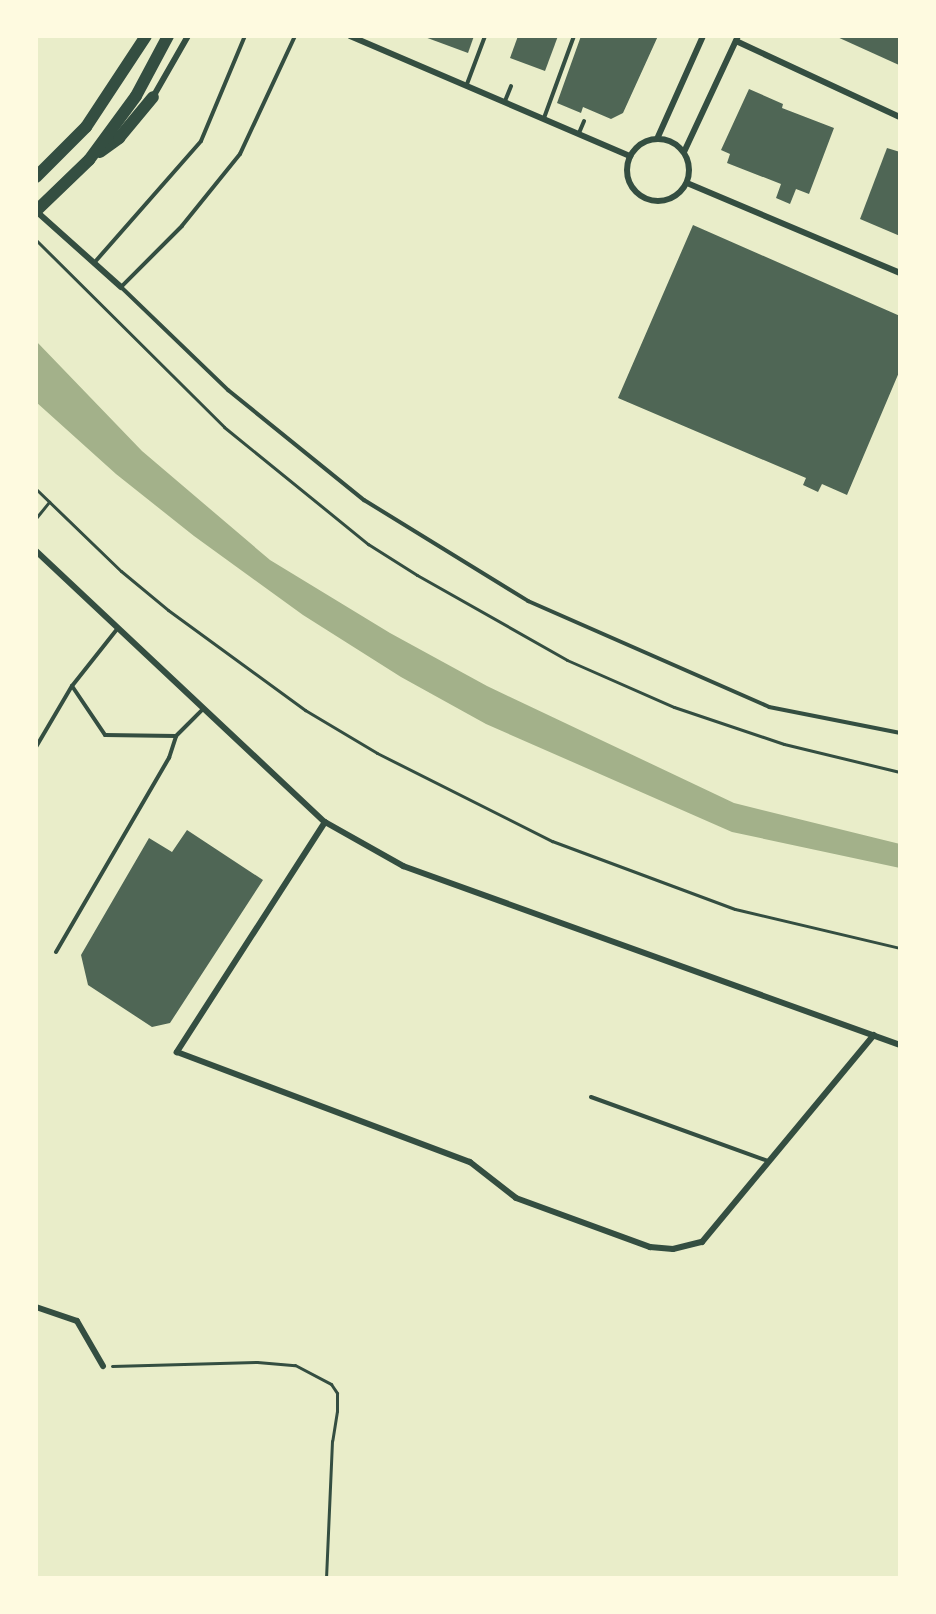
<!DOCTYPE html>
<html>
<head>
<meta charset="utf-8">
<style>
	body { margin:0 }
	#map { position:relative; width:936px; height:1614px; overflow:hidden; background:#e9edc9; font-family:Jost,sans-serif }
	div>[style] { position:absolute }
	.water>* { inset:0; background:#a3b18a }
	.building>* { inset:0; background:#4f6655 }
	.path>* { height:3px; margin:-1.5px; padding:0 1.5px; transform-origin:1.5px; border-radius:1.5px; background:#344e41 }
	.service>* { height:4px; margin:-2px; padding:0 2px; transform-origin:2px; border-radius:2px; background:#344e41 }
	.minor>* { height:6px; margin:-3px; padding:0 3px; transform-origin:3px; border-radius:3px; background:#344e41 }
	.minor>.ring { margin:-3px; padding:0; box-sizing:content-box; background:none; border:6px solid #344e41; border-radius:50% }
	.trunk>* { height:12px; margin:-6px; padding:0 6px; transform-origin:6px; border-radius:6px; background:#344e41 }
	span { translate:-50% -50%; white-space:nowrap; text-align:center; line-height:1.15; -webkit-text-stroke:4.5px #fefae0; paint-order:stroke }
	.frame { position:absolute; inset:0; border:38px solid #fefae0; pointer-events:none }
</style>
</head>
<body>
<div id="map">
	<div class="water">
		<i style="clip-path:polygon(36px 341px,142px 451px,270px 560px,390px 633px,487px 686px,734px 803px,900px 844px,900px 868px,732px 832px,486px 724px,401px 677px,303px 615px,194px 536px,116px 474px,36px 402px)"></i>
	</div>
	<div class="building">
		<i style="clip-path:polygon(422px 36px,474px 36px,468px 53px)"></i>
		<i style="clip-path:polygon(518px 36px,558px 36px,545px 71px,510px 58px)"></i>
		<i style="clip-path:polygon(581px 36px,658px 36px,623px 113px,611px 119px,583px 107px,581px 113px,557px 103px)"></i>
		<i style="clip-path:polygon(835px 36px,900px 36px,900px 63px,899px 65px)"></i>
		<i style="clip-path:polygon(749px 89px,783px 104px,782px 108px,834px 128px,809px 194px,796px 189px,790px 204px,776px 198px,781px 184px,727px 163px,730px 154px,721px 150px)"></i>
		<i style="clip-path:polygon(887px 148px,900px 152px,900px 236px,860px 219px)"></i>
		<i style="clip-path:polygon(693px 225px,900px 316px,900px 370px,847px 495px,822px 484px,818px 492px,803px 485px,806px 478px,618px 398px)"></i>
		<i style="clip-path:polygon(187px 830px,263px 880px,170px 1023px,152px 1027px,88px 985px,81px 955px,149px 838px,172px 852px)"></i>
	</div>
	<div class="path">
		<i style="left:36px;top:240px;width:265px;rotate:44.8deg"></i>
		<i style="left:224px;top:427px;width:186px;rotate:39.1deg"></i>
		<i style="left:368px;top:544px;width:58px;rotate:32.3deg"></i>
		<i style="left:417px;top:575px;width:172px;rotate:29.5deg"></i>
		<i style="left:567px;top:660px;width:117px;rotate:23.7deg"></i>
		<i style="left:674px;top:707px;width:116px;rotate:18.6deg"></i>
		<i style="left:784px;top:744px;width:119px;rotate:13.6deg"></i>
		<i style="left:36px;top:489px;width:118px;rotate:44deg"></i>
		<i style="left:121px;top:571px;width:61px;rotate:39.7deg"></i>
		<i style="left:168px;top:610px;width:170px;rotate:36.1deg"></i>
		<i style="left:305px;top:710px;width:84px;rotate:30.8deg"></i>
		<i style="left:377px;top:753px;width:196px;rotate:26.7deg"></i>
		<i style="left:552px;top:841px;width:195px;rotate:20.4deg"></i>
		<i style="left:735px;top:909px;width:170px;rotate:13.3deg"></i>
		<i style="left:36px;top:518px;width:21px;rotate:-51deg"></i>
		<i style="left:112px;top:1366px;width:145px;rotate:-1.6deg"></i>
		<i style="left:257px;top:1362px;width:38px;rotate:5deg"></i>
		<i style="left:295px;top:1365px;width:41px;rotate:27.8deg"></i>
		<i style="left:331px;top:1384px;width:11px;rotate:56deg"></i>
		<i style="left:337px;top:1393px;width:18px;rotate:90deg"></i>
		<i style="left:337px;top:1411px;width:30px;rotate:99deg"></i>
		<i style="left:332px;top:1441px;width:137px;rotate:92.5deg"></i>
	</div>
	<div class="service">
		<i style="left:295px;top:36px;width:130px;rotate:115deg"></i>
		<i style="left:240px;top:154px;width:92px;rotate:128.9deg"></i>
		<i style="left:182px;top:226px;width:86px;rotate:135deg"></i>
		<i style="left:121px;top:287px;width:149px;rotate:43.9deg"></i>
		<i style="left:228px;top:390px;width:175px;rotate:39deg"></i>
		<i style="left:364px;top:500px;width:193px;rotate:31.6deg"></i>
		<i style="left:528px;top:601px;width:263px;rotate:23.7deg"></i>
		<i style="left:769px;top:707px;width:134px;rotate:11.2deg"></i>
		<i style="left:467px;top:84px;width:51px;rotate:-69.4deg"></i>
		<i style="left:505px;top:101px;width:16px;rotate:-68deg"></i>
		<i style="left:544px;top:118px;width:87px;rotate:-69.9deg"></i>
		<i style="left:579px;top:133px;width:13px;rotate:-67deg"></i>
		<i style="left:94px;top:263px;width:162px;rotate:-48.7deg"></i>
		<i style="left:201px;top:141px;width:114px;rotate:-67.3deg"></i>
		<i style="left:72px;top:686px;width:59px;rotate:56deg"></i>
		<i style="left:105px;top:735px;width:71px;rotate:0.8deg"></i>
		<i style="left:176px;top:736px;width:37px;rotate:-45deg"></i>
		<i style="left:36px;top:747px;width:71px;rotate:-59.5deg"></i>
		<i style="left:72px;top:686px;width:74px;rotate:-51.6deg"></i>
		<i style="left:56px;top:952px;width:225px;rotate:-59.8deg"></i>
		<i style="left:169px;top:758px;width:23px;rotate:-72deg"></i>
		<i style="left:591px;top:1097px;width:188px;rotate:19.9deg"></i>
	</div>
	<div class="minor">
		<i style="left:350px;top:36px;width:305px;rotate:23.2deg"></i>
		<i style="left:736px;top:41px;width:181px;rotate:24.9deg"></i>
		<i style="left:153px;top:97px;width:70px;rotate:-60.2deg"></i>
		<i class="ring" style="left:627px;top:139px;width:56px;height:56px"></i>
		<i style="left:657px;top:139px;width:113px;rotate:-65.9deg"></i>
		<i style="left:684px;top:152px;width:128px;rotate:-65deg"></i>
		<i style="left:687px;top:183px;width:231px;rotate:22.9deg"></i>
		<i style="left:36px;top:211px;width:114px;rotate:41.8deg"></i>
		<i style="left:36px;top:551px;width:396px;rotate:43.2deg"></i>
		<i style="left:325px;top:822px;width:90px;rotate:29.4deg"></i>
		<i style="left:403px;top:866px;width:528px;rotate:19.81deg"></i>
		<i style="left:325px;top:822px;width:274px;rotate:122.8deg"></i>
		<i style="left:177px;top:1052px;width:313px;rotate:20.6deg"></i>
		<i style="left:470px;top:1162px;width:58px;rotate:38deg"></i>
		<i style="left:516px;top:1198px;width:143px;rotate:20.1deg"></i>
		<i style="left:650px;top:1247px;width:23px;rotate:5deg"></i>
		<i style="left:673px;top:1249px;width:30px;rotate:-14deg"></i>
		<i style="left:702px;top:1242px;width:269px;rotate:-50.3deg"></i>
		<i style="left:36px;top:1307px;width:43px;rotate:18.9deg"></i>
		<i style="left:77px;top:1321px;width:52px;rotate:60deg"></i>
	</div>
	<div class="trunk">
		<i style="left:100px;top:152px;width:24px;rotate:-36deg"></i>
		<i style="left:119px;top:138px;width:53px;rotate:-50.3deg"></i>
		<i style="left:36px;top:177px;width:71px;rotate:-45deg"></i>
		<i style="left:86px;top:127px;width:109px;rotate:-56.6deg"></i>
		<i style="left:36px;top:211px;width:74px;rotate:-43.9deg"></i>
		<i style="left:89px;top:160px;width:79px;rotate:-53.7deg"></i>
		<i style="left:136px;top:96px;width:68px;rotate:-61.9deg"></i>
	</div>
	<div class="frame"></div>
</div>
</body>
</html>
